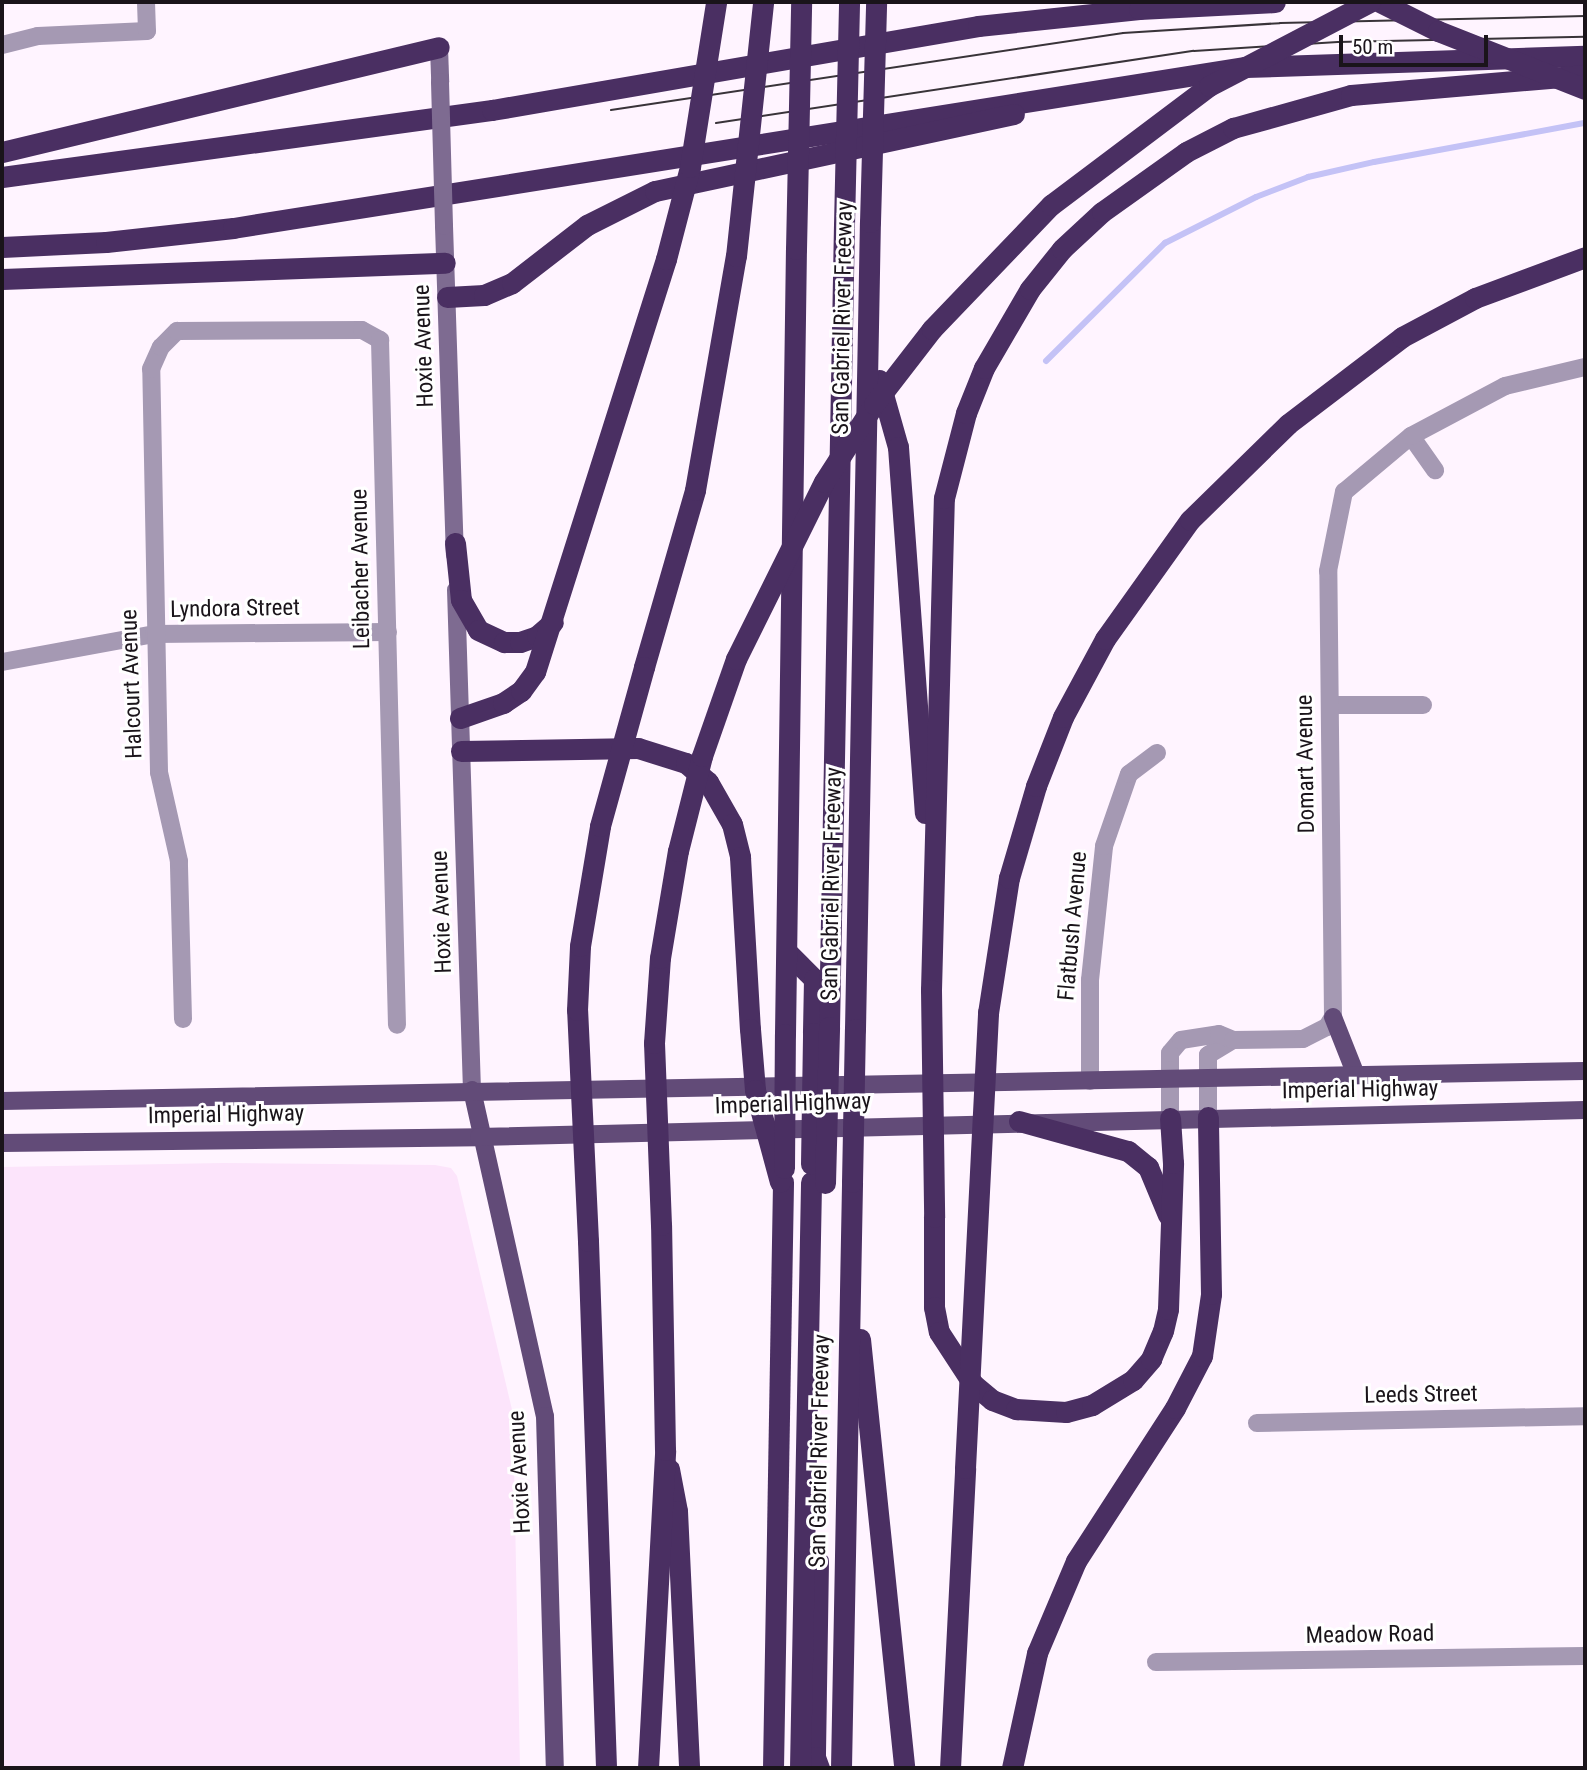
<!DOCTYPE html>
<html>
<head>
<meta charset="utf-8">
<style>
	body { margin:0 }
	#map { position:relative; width:1587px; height:1770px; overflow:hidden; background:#fff4ff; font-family:"Roboto Condensed",sans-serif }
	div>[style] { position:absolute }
	.built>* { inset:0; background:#fce4fb }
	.stream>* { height:6px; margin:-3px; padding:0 3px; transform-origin:3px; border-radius:3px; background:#c4c2f6 }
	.minor>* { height:18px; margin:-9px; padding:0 9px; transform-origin:9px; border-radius:9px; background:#a599b3 }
	.tertiary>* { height:18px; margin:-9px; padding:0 9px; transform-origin:9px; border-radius:9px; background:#a599b3 }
	.secondary>* { height:18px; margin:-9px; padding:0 9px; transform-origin:9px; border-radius:9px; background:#7e6b91 }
	.primary>* { height:18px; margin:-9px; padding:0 9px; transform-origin:9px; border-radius:9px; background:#624b78 }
	.motorway>* { height:21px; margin:-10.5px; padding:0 10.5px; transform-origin:10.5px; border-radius:10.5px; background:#4a2f62 }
	.tram>* { height:2px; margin:-1px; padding:0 1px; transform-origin:1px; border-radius:1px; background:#393339 }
	.secondary-bridge>* { height:18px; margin:-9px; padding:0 9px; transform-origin:9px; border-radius:9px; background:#7e6b91 }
	.motorway-bridge>* { height:21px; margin:-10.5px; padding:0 10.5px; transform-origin:10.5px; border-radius:10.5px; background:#4a2f62 }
	span { translate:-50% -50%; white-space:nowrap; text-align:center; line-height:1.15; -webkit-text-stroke:6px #fff; paint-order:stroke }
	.street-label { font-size:23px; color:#1a141a }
	.frame { position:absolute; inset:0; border:4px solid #1a141a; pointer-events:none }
	.scale { position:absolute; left:1339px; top:35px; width:149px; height:32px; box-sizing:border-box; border:4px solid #1a141a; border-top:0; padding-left:9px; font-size:21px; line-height:24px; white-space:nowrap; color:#1a141a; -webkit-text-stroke:5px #fff; paint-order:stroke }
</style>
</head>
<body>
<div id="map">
	<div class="built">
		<i style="clip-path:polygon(223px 1163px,435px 1165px,451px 1168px,457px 1176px,513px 1414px,520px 1768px,2px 1768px,2px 1167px)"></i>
	</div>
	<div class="stream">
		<i style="left:1046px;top:361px;width:168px;rotate:-44.8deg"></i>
		<i style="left:1165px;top:243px;width:102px;rotate:-26.8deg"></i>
		<i style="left:1256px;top:197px;width:56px;rotate:-21deg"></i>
		<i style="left:1308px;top:177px;width:68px;rotate:-12.8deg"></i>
		<i style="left:1374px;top:162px;width:215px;rotate:-10.5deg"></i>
	</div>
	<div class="minor">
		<i style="left:2px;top:45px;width:37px;rotate:-14deg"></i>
		<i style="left:38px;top:36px;width:109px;rotate:-2.6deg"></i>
		<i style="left:147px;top:31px;width:29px;rotate:-92deg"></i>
		<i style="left:1411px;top:436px;width:42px;rotate:54.8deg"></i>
		<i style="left:2px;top:662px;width:155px;rotate:-10.4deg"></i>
		<i style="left:154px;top:634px;width:234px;rotate:-0.5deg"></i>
		<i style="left:1330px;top:705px;width:93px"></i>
		<i style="left:183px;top:1019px;width:158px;rotate:-91.5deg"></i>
		<i style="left:179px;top:861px;width:91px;rotate:-102.7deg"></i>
		<i style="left:159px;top:772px;width:403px;rotate:-91.1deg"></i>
		<i style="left:151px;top:369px;width:24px;rotate:-66deg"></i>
		<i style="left:161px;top:347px;width:23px;rotate:-45deg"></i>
		<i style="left:177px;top:331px;width:185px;rotate:-0.3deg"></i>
		<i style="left:362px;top:330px;width:21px;rotate:29deg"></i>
		<i style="left:380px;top:340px;width:685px;rotate:88.58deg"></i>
		<i style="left:1208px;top:1078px;width:23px;rotate:-90deg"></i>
		<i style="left:1208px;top:1055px;width:29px;rotate:-31deg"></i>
		<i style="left:1170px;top:1080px;width:27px;rotate:-90deg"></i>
		<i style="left:1170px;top:1053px;width:17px;rotate:-50deg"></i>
		<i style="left:1181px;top:1040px;width:38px;rotate:-9deg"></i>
		<i style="left:1219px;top:1034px;width:15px;rotate:23deg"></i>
		<i style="left:1233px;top:1040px;width:70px;rotate:-0.8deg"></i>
		<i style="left:1303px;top:1039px;width:27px;rotate:-27deg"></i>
		<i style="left:1327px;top:1027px;width:12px;rotate:-59deg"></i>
		<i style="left:1333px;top:1017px;width:446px;rotate:-90.6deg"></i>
		<i style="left:1328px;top:571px;width:81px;rotate:-78.6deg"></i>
		<i style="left:1344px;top:492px;width:87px;rotate:-39.9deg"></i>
		<i style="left:1411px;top:436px;width:106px;rotate:-28deg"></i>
		<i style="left:1505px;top:386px;width:82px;rotate:-13.4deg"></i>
		<i style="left:1090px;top:1081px;width:101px;rotate:-90deg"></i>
		<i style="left:1090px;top:980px;width:135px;rotate:-84deg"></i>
		<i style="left:1104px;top:846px;width:76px;rotate:-70.9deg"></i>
		<i style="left:1129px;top:774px;width:35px;rotate:-37deg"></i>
		<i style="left:1257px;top:1423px;width:328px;rotate:-1.2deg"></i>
		<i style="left:1156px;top:1662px;width:429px;rotate:-0.8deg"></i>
	</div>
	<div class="tertiary">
		<i style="left:1208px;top:1078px;width:39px;rotate:90deg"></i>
		<i style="left:1170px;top:1118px;width:38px;rotate:-90deg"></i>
	</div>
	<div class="secondary">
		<i style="left:439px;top:47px;width:35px;rotate:88deg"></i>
		<i style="left:444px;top:226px;width:329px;rotate:88.1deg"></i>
		<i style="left:456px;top:590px;width:500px;rotate:88.17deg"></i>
	</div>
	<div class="primary">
		<i style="left:1333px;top:1017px;width:62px;rotate:68.4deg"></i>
		<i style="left:472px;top:1090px;width:334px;rotate:77.4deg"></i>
		<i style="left:545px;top:1416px;width:352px;rotate:88.4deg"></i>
		<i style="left:2px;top:1101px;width:1583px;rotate:-1.09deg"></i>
		<i style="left:2px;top:1143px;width:477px;rotate:-0.7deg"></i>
		<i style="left:479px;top:1137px;width:1106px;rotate:-1.4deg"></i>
	</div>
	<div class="motorway">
		<i style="left:2px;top:152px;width:449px;rotate:-13.5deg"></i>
		<i style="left:2px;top:177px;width:495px;rotate:-7.8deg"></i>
		<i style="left:492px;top:110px;width:493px;rotate:-9.8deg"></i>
		<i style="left:978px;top:26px;width:162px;rotate:-6deg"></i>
		<i style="left:1139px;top:9px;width:136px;rotate:-2.9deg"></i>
		<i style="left:2px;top:247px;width:104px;rotate:-2.8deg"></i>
		<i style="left:106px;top:242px;width:128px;rotate:-6.3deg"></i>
		<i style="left:233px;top:228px;width:1025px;rotate:-9.04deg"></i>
		<i style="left:1245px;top:67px;width:340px;rotate:-1.9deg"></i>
		<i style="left:2px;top:279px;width:443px;rotate:-2.1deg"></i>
		<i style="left:447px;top:297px;width:37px;rotate:-3deg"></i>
		<i style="left:484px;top:295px;width:30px;rotate:-23deg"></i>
		<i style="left:512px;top:283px;width:95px;rotate:-37.7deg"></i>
		<i style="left:587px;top:225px;width:76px;rotate:-26.6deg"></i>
		<i style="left:655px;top:191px;width:367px;rotate:-12.1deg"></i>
		<i style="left:879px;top:380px;width:70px;rotate:74.2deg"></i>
		<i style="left:898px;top:447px;width:367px;rotate:85.8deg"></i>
		<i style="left:455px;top:543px;width:57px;rotate:84deg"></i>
		<i style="left:461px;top:600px;width:34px;rotate:60deg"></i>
		<i style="left:478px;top:630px;width:29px;rotate:25deg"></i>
		<i style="left:504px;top:642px;width:16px"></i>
		<i style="left:520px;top:642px;width:18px;rotate:-19deg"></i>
		<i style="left:537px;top:636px;width:21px;rotate:-41deg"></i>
		<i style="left:644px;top:667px;width:184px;rotate:-73.9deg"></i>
		<i style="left:695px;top:490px;width:238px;rotate:-80.1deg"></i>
		<i style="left:460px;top:718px;width:46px;rotate:-19.2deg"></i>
		<i style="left:503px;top:703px;width:22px;rotate:-34deg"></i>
		<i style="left:521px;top:691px;width:24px;rotate:-54deg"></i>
		<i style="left:535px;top:672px;width:433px;rotate:-72.4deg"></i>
		<i style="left:461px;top:751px;width:177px;rotate:-1deg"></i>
		<i style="left:638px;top:748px;width:50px;rotate:17.4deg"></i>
		<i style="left:686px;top:763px;width:29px;rotate:41deg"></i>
		<i style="left:708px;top:782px;width:48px;rotate:60.3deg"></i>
		<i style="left:732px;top:824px;width:34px;rotate:76deg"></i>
		<i style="left:740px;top:857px;width:172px;rotate:86.7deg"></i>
		<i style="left:787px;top:952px;width:38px;rotate:45deg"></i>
		<i style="left:814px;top:979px;width:54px;rotate:91.1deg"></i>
		<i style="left:931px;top:990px;width:492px;rotate:-88.5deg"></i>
		<i style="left:944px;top:498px;width:88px;rotate:-75.5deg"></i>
		<i style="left:966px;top:413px;width:48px;rotate:-68.2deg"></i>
		<i style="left:984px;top:368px;width:91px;rotate:-59.8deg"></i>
		<i style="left:1030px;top:289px;width:51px;rotate:-51.3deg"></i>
		<i style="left:1062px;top:249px;width:54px;rotate:-42.8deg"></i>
		<i style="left:1102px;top:212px;width:103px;rotate:-35.5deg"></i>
		<i style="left:1186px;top:152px;width:53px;rotate:-27.1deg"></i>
		<i style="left:1233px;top:128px;width:123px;rotate:-15.6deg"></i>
		<i style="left:1351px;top:95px;width:235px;rotate:-4.9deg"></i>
		<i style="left:988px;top:1013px;width:137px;rotate:-81.2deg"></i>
		<i style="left:1009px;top:878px;width:96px;rotate:-73.6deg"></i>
		<i style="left:1036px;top:786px;width:74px;rotate:-68.6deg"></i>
		<i style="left:1063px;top:717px;width:89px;rotate:-61.7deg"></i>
		<i style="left:1105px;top:639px;width:146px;rotate:-54.5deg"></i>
		<i style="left:1190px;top:520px;width:137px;rotate:-44.4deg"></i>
		<i style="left:1288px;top:424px;width:143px;rotate:-37.3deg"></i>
		<i style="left:1402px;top:337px;width:83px;rotate:-28.1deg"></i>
		<i style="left:1475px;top:298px;width:117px;rotate:-20.4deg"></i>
		<i style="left:829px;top:1027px;width:802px;rotate:-88.93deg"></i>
		<i style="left:855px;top:1029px;width:807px;rotate:-88.94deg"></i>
		<i style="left:785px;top:1034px;width:785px;rotate:-89.2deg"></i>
		<i style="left:1019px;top:1121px;width:113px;rotate:15.4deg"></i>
		<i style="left:1128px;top:1151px;width:26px;rotate:39deg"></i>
		<i style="left:1148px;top:1167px;width:52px;rotate:67.4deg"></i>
		<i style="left:934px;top:1217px;width:90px;rotate:90deg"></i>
		<i style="left:934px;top:1307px;width:25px;rotate:79deg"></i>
		<i style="left:939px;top:1332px;width:62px;rotate:56.8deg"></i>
		<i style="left:973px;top:1384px;width:25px;rotate:40deg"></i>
		<i style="left:992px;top:1400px;width:26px;rotate:21deg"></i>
		<i style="left:1016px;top:1409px;width:50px;rotate:3.4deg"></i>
		<i style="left:1066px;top:1412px;width:27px;rotate:-15deg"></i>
		<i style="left:1092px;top:1405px;width:48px;rotate:-31.4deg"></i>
		<i style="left:1133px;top:1380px;width:28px;rotate:-49deg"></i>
		<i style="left:1151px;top:1359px;width:30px;rotate:-67deg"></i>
		<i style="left:1163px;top:1331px;width:23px;rotate:-77deg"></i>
		<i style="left:1168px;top:1309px;width:146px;rotate:-88deg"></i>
		<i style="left:1173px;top:1163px;width:45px;rotate:-93.8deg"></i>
		<i style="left:588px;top:1241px;width:527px;rotate:88.04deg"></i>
		<i style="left:860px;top:1339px;width:431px;rotate:84.1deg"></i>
		<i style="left:669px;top:1469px;width:43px;rotate:79.2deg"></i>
		<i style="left:677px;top:1511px;width:257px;rotate:87.3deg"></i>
		<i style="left:818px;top:1561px;width:196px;rotate:90.9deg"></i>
		<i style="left:815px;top:1757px;width:12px;rotate:70deg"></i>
		<i style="left:648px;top:1768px;width:318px;rotate:-86.9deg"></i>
		<i style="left:665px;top:1450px;width:225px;rotate:-91deg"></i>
		<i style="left:773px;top:1768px;width:586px;rotate:-89.02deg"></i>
		<i style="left:800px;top:1768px;width:586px;rotate:-88.92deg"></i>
		<i style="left:841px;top:1768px;width:586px;rotate:-88.92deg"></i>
		<i style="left:950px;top:1768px;width:300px;rotate:-87.1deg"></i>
		<i style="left:1012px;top:1768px;width:118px;rotate:-77.7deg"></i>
		<i style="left:1037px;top:1653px;width:100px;rotate:-67deg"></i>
		<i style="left:1076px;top:1561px;width:182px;rotate:-57.1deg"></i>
		<i style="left:1175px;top:1408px;width:59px;rotate:-62.6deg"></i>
		<i style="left:1202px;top:1356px;width:63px;rotate:-81.7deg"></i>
		<i style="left:1211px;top:1294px;width:177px;rotate:-91deg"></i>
	</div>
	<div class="tram">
		<i style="left:611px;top:110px;width:518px;rotate:-8.55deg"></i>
		<i style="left:1123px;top:33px;width:157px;rotate:-3.6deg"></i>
		<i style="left:1280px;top:23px;width:305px;rotate:-1.3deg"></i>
		<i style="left:716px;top:123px;width:483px;rotate:-8.6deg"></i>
		<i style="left:1194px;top:51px;width:144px;rotate:-3.6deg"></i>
		<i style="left:1338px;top:42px;width:247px;rotate:-1.2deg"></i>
	</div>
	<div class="secondary-bridge">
		<i style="left:440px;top:82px;width:144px;rotate:88.4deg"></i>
	</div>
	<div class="motorway-bridge">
		<i style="left:1380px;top:2px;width:65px;rotate:26.6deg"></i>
		<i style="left:1438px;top:31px;width:158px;rotate:21.5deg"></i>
		<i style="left:870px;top:222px;width:220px;rotate:-88.4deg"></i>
		<i style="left:844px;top:225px;width:223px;rotate:-88.7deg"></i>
		<i style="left:796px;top:249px;width:247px;rotate:-88.8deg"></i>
		<i style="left:736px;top:256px;width:255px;rotate:-83.9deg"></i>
		<i style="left:666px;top:259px;width:95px;rotate:-75.4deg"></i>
		<i style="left:690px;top:167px;width:167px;rotate:-81deg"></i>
		<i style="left:931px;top:990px;width:227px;rotate:89.2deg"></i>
		<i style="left:750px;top:1029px;width:61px;rotate:85.3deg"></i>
		<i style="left:755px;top:1090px;width:95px;rotate:74.8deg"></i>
		<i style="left:811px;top:1164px;width:131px;rotate:-89.1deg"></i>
		<i style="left:784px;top:1168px;width:134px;rotate:-89.6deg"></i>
		<i style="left:852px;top:1182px;width:153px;rotate:-88.9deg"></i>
		<i style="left:825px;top:1183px;width:156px;rotate:-88.5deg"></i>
		<i style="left:661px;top:1225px;width:182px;rotate:-92.2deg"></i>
		<i style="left:654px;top:1043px;width:85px;rotate:-86deg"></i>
		<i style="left:660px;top:958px;width:109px;rotate:-80.5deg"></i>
		<i style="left:678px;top:851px;width:98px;rotate:-75.8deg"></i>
		<i style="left:702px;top:756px;width:103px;rotate:-70.7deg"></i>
		<i style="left:736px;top:659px;width:198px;rotate:-63.6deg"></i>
		<i style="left:824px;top:482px;width:93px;rotate:-57.3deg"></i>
		<i style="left:874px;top:404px;width:95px;rotate:-52.3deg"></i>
		<i style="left:932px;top:329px;width:172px;rotate:-46.2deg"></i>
		<i style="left:1051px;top:205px;width:198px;rotate:-37deg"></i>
		<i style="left:1209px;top:86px;width:182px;rotate:-27.6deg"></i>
		<i style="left:588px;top:1241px;width:231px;rotate:-92.7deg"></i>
		<i style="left:577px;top:1010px;width:64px;rotate:-87.3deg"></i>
		<i style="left:580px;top:946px;width:122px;rotate:-80.5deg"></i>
		<i style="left:600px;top:826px;width:165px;rotate:-74.5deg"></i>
		<i style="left:965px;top:1468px;width:456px;rotate:-87.1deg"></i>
	</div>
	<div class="street-label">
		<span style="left:843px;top:318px;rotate:-89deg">San Gabriel River Freeway</span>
		<span style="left:424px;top:346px;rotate:-92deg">Hoxie Avenue</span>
		<span style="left:361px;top:569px;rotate:-91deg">Leibacher Avenue</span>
		<span style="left:235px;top:609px;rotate:-1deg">Lyndora Street</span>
		<span style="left:132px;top:684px;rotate:-92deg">Halcourt Avenue</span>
		<span style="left:1306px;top:764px;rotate:-91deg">Domart Avenue</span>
		<span style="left:832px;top:884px;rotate:-89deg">San Gabriel River Freeway</span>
		<span style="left:442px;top:912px;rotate:-92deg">Hoxie Avenue</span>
		<span style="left:1073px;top:926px;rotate:-85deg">Flatbush Avenue</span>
		<span style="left:1360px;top:1090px;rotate:-1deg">Imperial Highway</span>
		<span style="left:793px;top:1104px;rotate:-2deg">Imperial Highway</span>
		<span style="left:226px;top:1115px;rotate:-1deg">Imperial Highway</span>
		<span style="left:1421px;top:1395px;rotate:-1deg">Leeds Street</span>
		<span style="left:820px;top:1451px;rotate:-89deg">San Gabriel River Freeway</span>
		<span style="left:520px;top:1472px;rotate:-93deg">Hoxie Avenue</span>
		<span style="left:1370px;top:1635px;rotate:-1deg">Meadow Road</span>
	</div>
	<div class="frame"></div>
	<div class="scale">50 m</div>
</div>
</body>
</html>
